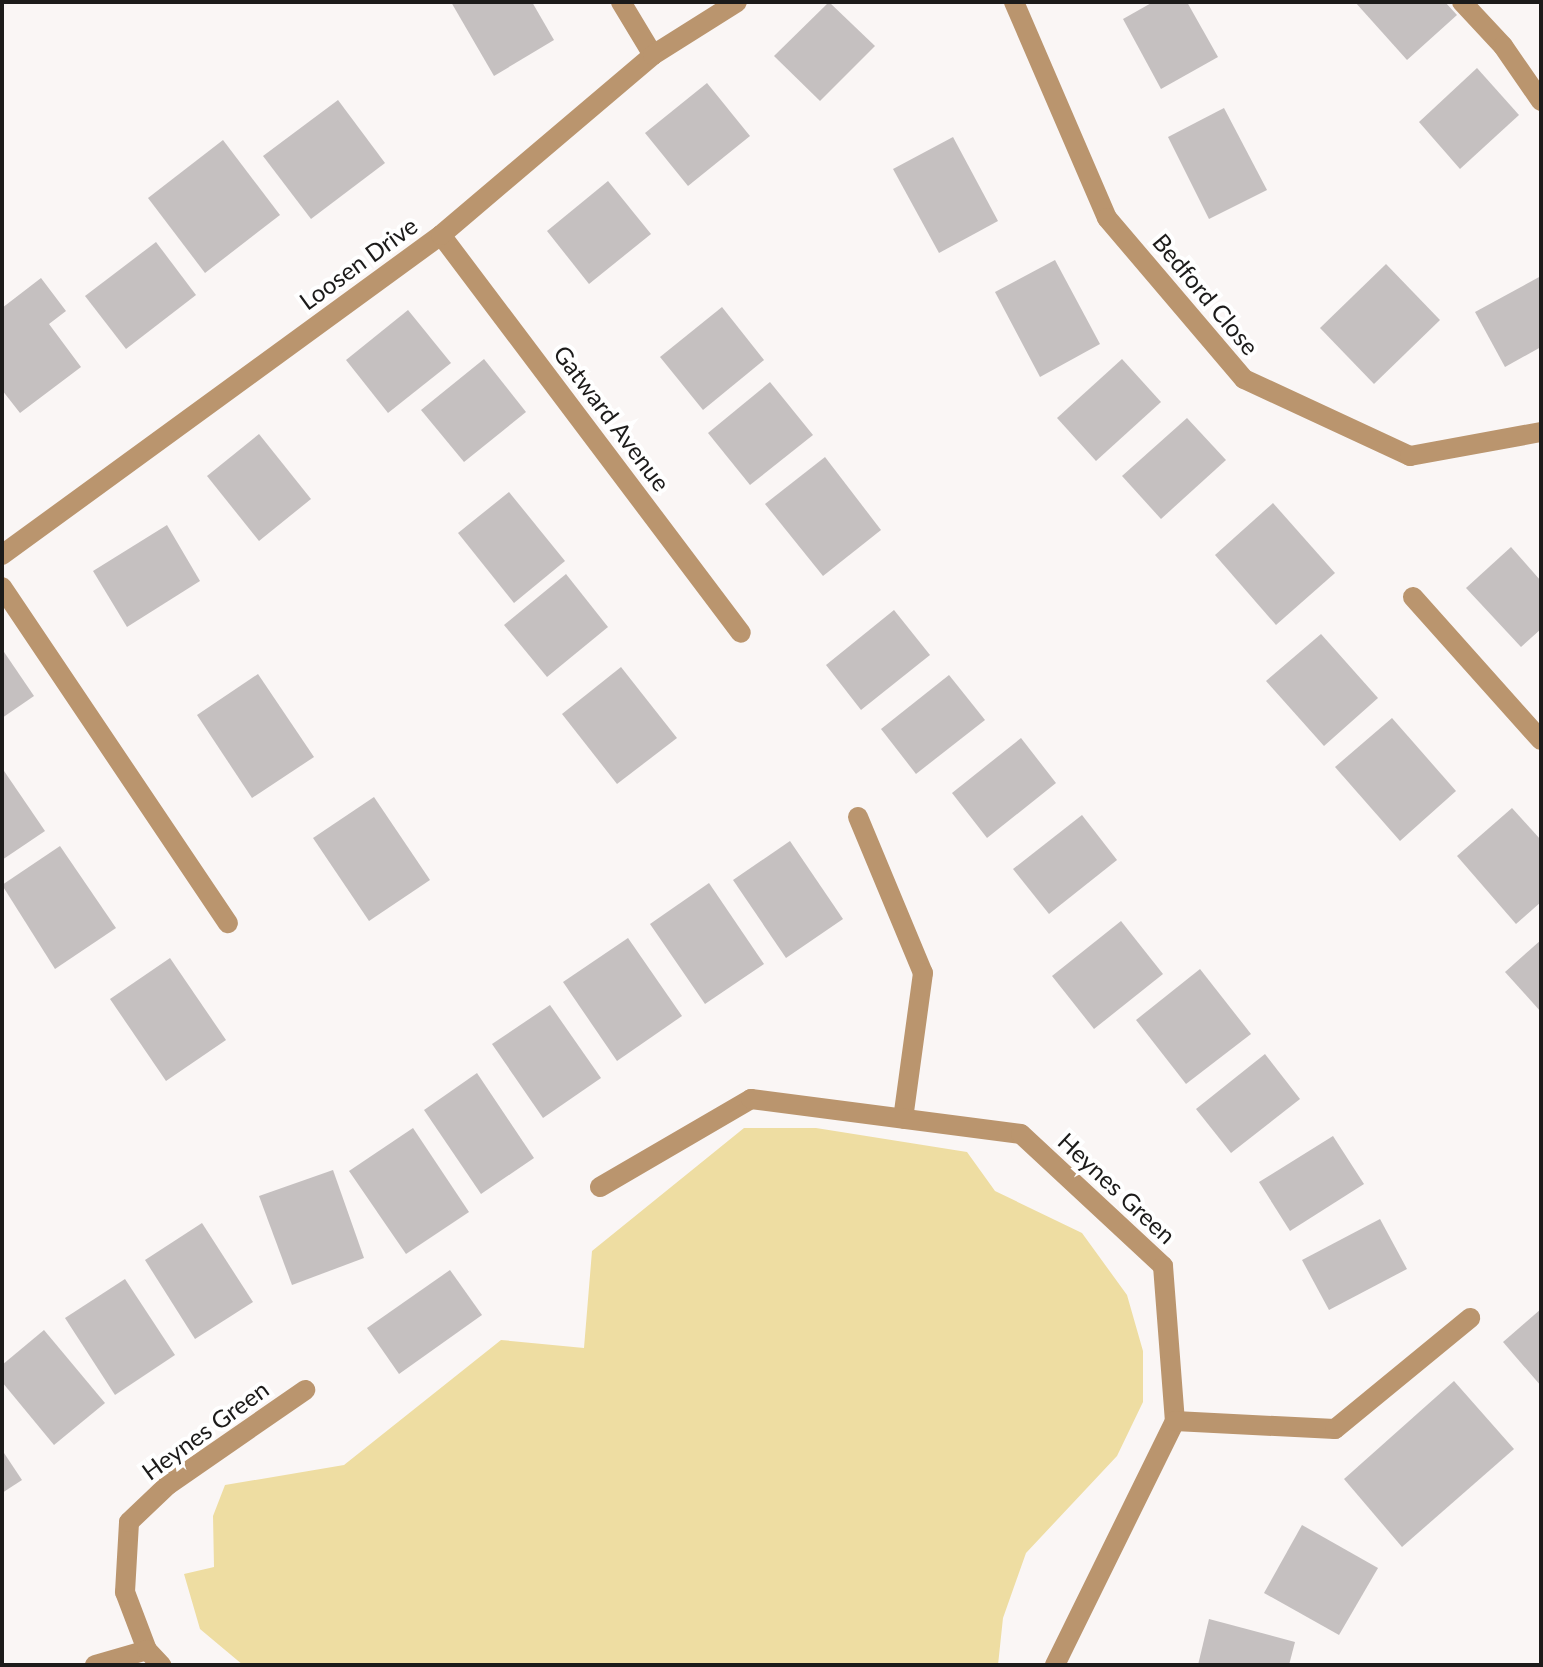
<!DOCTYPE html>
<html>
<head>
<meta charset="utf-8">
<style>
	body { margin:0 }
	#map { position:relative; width:1543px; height:1667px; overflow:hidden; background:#faf6f5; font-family:Lato,sans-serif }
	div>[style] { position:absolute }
	.green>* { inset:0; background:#eedda2 }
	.building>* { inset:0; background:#c5c0c0 }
	.street>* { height:20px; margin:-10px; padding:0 10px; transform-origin:10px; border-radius:10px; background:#ba956e }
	span { translate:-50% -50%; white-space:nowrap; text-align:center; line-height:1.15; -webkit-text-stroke:8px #fff; paint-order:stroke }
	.street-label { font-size:24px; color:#1c1b1a }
	.frame { position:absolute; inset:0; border:4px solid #1c1b1a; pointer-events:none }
</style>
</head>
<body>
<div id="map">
	<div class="green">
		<i style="clip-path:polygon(744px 1128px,816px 1128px,967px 1152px,995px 1191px,1082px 1233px,1127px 1295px,1143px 1351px,1143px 1402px,1117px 1456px,1026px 1553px,1003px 1618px,998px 1665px,243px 1665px,200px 1629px,184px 1574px,214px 1567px,213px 1516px,225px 1485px,344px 1465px,501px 1340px,584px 1348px,592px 1251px)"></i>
	</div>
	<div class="building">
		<i style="clip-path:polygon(451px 2px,532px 2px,554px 40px,494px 76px)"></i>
		<i style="clip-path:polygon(829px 2px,875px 46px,820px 101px,774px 56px)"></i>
		<i style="clip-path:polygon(1153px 2px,1187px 2px,1218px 57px,1161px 89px,1123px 19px)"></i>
		<i style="clip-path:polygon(1355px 2px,1445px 2px,1457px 15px,1407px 60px)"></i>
		<i style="clip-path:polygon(1477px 68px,1519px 115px,1460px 169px,1419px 122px)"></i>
		<i style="clip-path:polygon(707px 83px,750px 136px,688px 186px,645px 133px)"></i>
		<i style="clip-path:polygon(338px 100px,385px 163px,311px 219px,263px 156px)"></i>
		<i style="clip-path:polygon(1224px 108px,1267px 190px,1209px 219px,1168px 137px)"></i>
		<i style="clip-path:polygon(953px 137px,998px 221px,939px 253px,893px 169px)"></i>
		<i style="clip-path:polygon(223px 140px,280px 215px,205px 273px,148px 198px)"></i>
		<i style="clip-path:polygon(608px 181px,651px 234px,589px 284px,547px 231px)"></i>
		<i style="clip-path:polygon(156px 242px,196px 295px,126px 349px,85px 296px)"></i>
		<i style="clip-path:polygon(1055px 260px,1100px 344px,1040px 377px,995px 292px)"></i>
		<i style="clip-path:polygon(1386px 264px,1440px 320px,1374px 384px,1320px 328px)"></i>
		<i style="clip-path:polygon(1541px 276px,1541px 347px,1505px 367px,1475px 312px)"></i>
		<i style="clip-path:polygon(41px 278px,66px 311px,49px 324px,81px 367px,20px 413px,2px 390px,2px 308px)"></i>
		<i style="clip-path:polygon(722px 307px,764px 360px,703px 410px,660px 357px)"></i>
		<i style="clip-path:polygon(408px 310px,451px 363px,388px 413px,346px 360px)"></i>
		<i style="clip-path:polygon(484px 359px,526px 412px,464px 462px,421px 410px)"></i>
		<i style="clip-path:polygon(1122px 359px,1161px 402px,1096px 461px,1057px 418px)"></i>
		<i style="clip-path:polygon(770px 382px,813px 435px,750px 485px,708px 433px)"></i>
		<i style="clip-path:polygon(1187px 418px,1226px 460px,1161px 519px,1122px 476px)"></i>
		<i style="clip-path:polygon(259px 434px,311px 499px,259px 541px,207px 476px)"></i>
		<i style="clip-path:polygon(825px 457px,881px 530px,823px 576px,765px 504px)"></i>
		<i style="clip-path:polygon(509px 492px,565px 561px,514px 603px,458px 533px)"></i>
		<i style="clip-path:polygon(1273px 503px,1335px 573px,1276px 625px,1215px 555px)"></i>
		<i style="clip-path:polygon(167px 525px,200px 581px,127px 627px,93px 571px)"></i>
		<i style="clip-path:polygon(1511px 547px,1541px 581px,1541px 629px,1521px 647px,1466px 588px)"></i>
		<i style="clip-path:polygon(566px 574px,608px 627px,547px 677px,504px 625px)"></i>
		<i style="clip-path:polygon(894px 610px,930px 655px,861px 710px,826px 665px)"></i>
		<i style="clip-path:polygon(1321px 634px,1378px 698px,1324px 746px,1266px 681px)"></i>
		<i style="clip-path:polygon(2px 649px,34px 696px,2px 718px)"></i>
		<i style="clip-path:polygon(621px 667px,677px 738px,617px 784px,562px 714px)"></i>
		<i style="clip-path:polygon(258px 674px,314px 757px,252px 798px,197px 715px)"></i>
		<i style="clip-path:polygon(949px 675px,985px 720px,916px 774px,881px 729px)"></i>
		<i style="clip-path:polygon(1392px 718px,1456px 791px,1400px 841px,1335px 767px)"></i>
		<i style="clip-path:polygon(1021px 738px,1056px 783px,987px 838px,952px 793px)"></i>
		<i style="clip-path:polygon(2px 768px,45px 831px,2px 860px)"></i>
		<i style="clip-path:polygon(374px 797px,430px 880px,369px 921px,313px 838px)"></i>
		<i style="clip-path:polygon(1512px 808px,1541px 840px,1541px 902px,1516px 924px,1457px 856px)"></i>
		<i style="clip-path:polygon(1082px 815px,1117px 860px,1049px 914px,1013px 869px)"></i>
		<i style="clip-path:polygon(790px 841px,843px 919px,786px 958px,733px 880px)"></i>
		<i style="clip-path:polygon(60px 846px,116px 928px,55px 969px,2px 885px)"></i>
		<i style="clip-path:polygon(709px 883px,764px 964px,705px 1004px,650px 924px)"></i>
		<i style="clip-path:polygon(1121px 921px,1163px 974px,1094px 1029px,1052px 976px)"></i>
		<i style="clip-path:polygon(628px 938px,682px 1016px,617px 1061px,563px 982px)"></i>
		<i style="clip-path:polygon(1541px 940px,1541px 1012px,1505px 972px)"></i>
		<i style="clip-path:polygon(170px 958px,226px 1040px,166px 1081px,110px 999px)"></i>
		<i style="clip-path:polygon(1200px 969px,1251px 1034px,1186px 1084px,1136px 1020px)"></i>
		<i style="clip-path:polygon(550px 1005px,601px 1078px,543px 1118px,492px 1044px)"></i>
		<i style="clip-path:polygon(1265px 1054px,1300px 1099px,1231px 1153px,1196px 1109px)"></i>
		<i style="clip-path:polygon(477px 1073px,534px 1158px,481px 1194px,424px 1110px)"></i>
		<i style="clip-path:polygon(413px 1128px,469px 1212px,406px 1254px,349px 1171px)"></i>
		<i style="clip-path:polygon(1333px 1136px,1364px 1184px,1290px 1231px,1259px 1182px)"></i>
		<i style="clip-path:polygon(333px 1170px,364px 1258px,292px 1285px,259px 1196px)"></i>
		<i style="clip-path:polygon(1380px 1219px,1407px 1269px,1329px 1310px,1302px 1260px)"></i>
		<i style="clip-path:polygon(202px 1223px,253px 1302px,195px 1339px,145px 1260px)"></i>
		<i style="clip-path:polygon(450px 1270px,482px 1315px,399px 1374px,367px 1328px)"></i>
		<i style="clip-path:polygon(125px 1279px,175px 1355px,115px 1395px,65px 1318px)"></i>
		<i style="clip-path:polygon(1541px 1309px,1541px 1386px,1503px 1342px)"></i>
		<i style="clip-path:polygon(44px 1330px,105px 1403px,54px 1445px,2px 1382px,2px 1365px)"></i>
		<i style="clip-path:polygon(1454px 1381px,1514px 1449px,1402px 1547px,1344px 1479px)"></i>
		<i style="clip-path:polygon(2px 1450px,22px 1480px,2px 1493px)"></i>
		<i style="clip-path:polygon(1302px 1525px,1378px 1568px,1339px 1635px,1264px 1593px)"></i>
		<i style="clip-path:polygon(1209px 1619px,1295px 1642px,1289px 1665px,1198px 1665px)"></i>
	</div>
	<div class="street">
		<i style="left:621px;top:2px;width:62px;rotate:58.9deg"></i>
		<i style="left:1014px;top:2px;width:235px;rotate:66.7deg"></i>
		<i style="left:1107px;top:218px;width:211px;rotate:49.6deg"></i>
		<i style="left:1244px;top:379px;width:183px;rotate:24.9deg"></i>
		<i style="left:1410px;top:456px;width:133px;rotate:-10.4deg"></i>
		<i style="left:1462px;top:2px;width:60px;rotate:47deg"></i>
		<i style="left:1503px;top:46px;width:67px;rotate:55.4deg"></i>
		<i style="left:441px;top:235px;width:498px;rotate:53deg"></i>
		<i style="left:2px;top:555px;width:543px;rotate:-36.09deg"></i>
		<i style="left:441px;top:235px;width:278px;rotate:-40.3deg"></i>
		<i style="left:653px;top:55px;width:99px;rotate:-32.2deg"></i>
		<i style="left:2px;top:587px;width:405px;rotate:56.1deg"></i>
		<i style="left:1413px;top:597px;width:192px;rotate:48.2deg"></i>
		<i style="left:858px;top:817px;width:169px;rotate:67.4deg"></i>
		<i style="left:923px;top:973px;width:147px;rotate:97.8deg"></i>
		<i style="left:600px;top:1187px;width:175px;rotate:-30.2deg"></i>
		<i style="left:751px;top:1099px;width:272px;rotate:7.4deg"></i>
		<i style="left:1021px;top:1134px;width:194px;rotate:42.9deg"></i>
		<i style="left:1163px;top:1266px;width:155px;rotate:85.6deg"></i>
		<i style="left:1175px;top:1421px;width:272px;rotate:116.2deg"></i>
		<i style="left:1175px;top:1421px;width:160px;rotate:2.9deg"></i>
		<i style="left:1335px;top:1429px;width:175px;rotate:-39.4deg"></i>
		<i style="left:147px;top:1650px;width:62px;rotate:-110.8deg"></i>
		<i style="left:125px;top:1592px;width:70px;rotate:-86.7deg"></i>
		<i style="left:129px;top:1522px;width:54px;rotate:-43.5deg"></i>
		<i style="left:168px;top:1485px;width:167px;rotate:-34.7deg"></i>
		<i style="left:95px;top:1665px;width:54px;rotate:-16.1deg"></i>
		<i style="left:147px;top:1650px;width:21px;rotate:47deg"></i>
	</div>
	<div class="street-label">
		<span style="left:358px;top:263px;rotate:-36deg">Loosen Drive</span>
		<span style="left:1206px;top:294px;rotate:50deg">Bedford Close</span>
		<span style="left:612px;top:418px;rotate:53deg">Gatward Avenue</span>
		<span style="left:1117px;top:1188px;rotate:43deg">Heynes Green</span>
		<span style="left:205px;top:1430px;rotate:-36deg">Heynes Green</span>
	</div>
	<div class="frame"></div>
</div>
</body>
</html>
